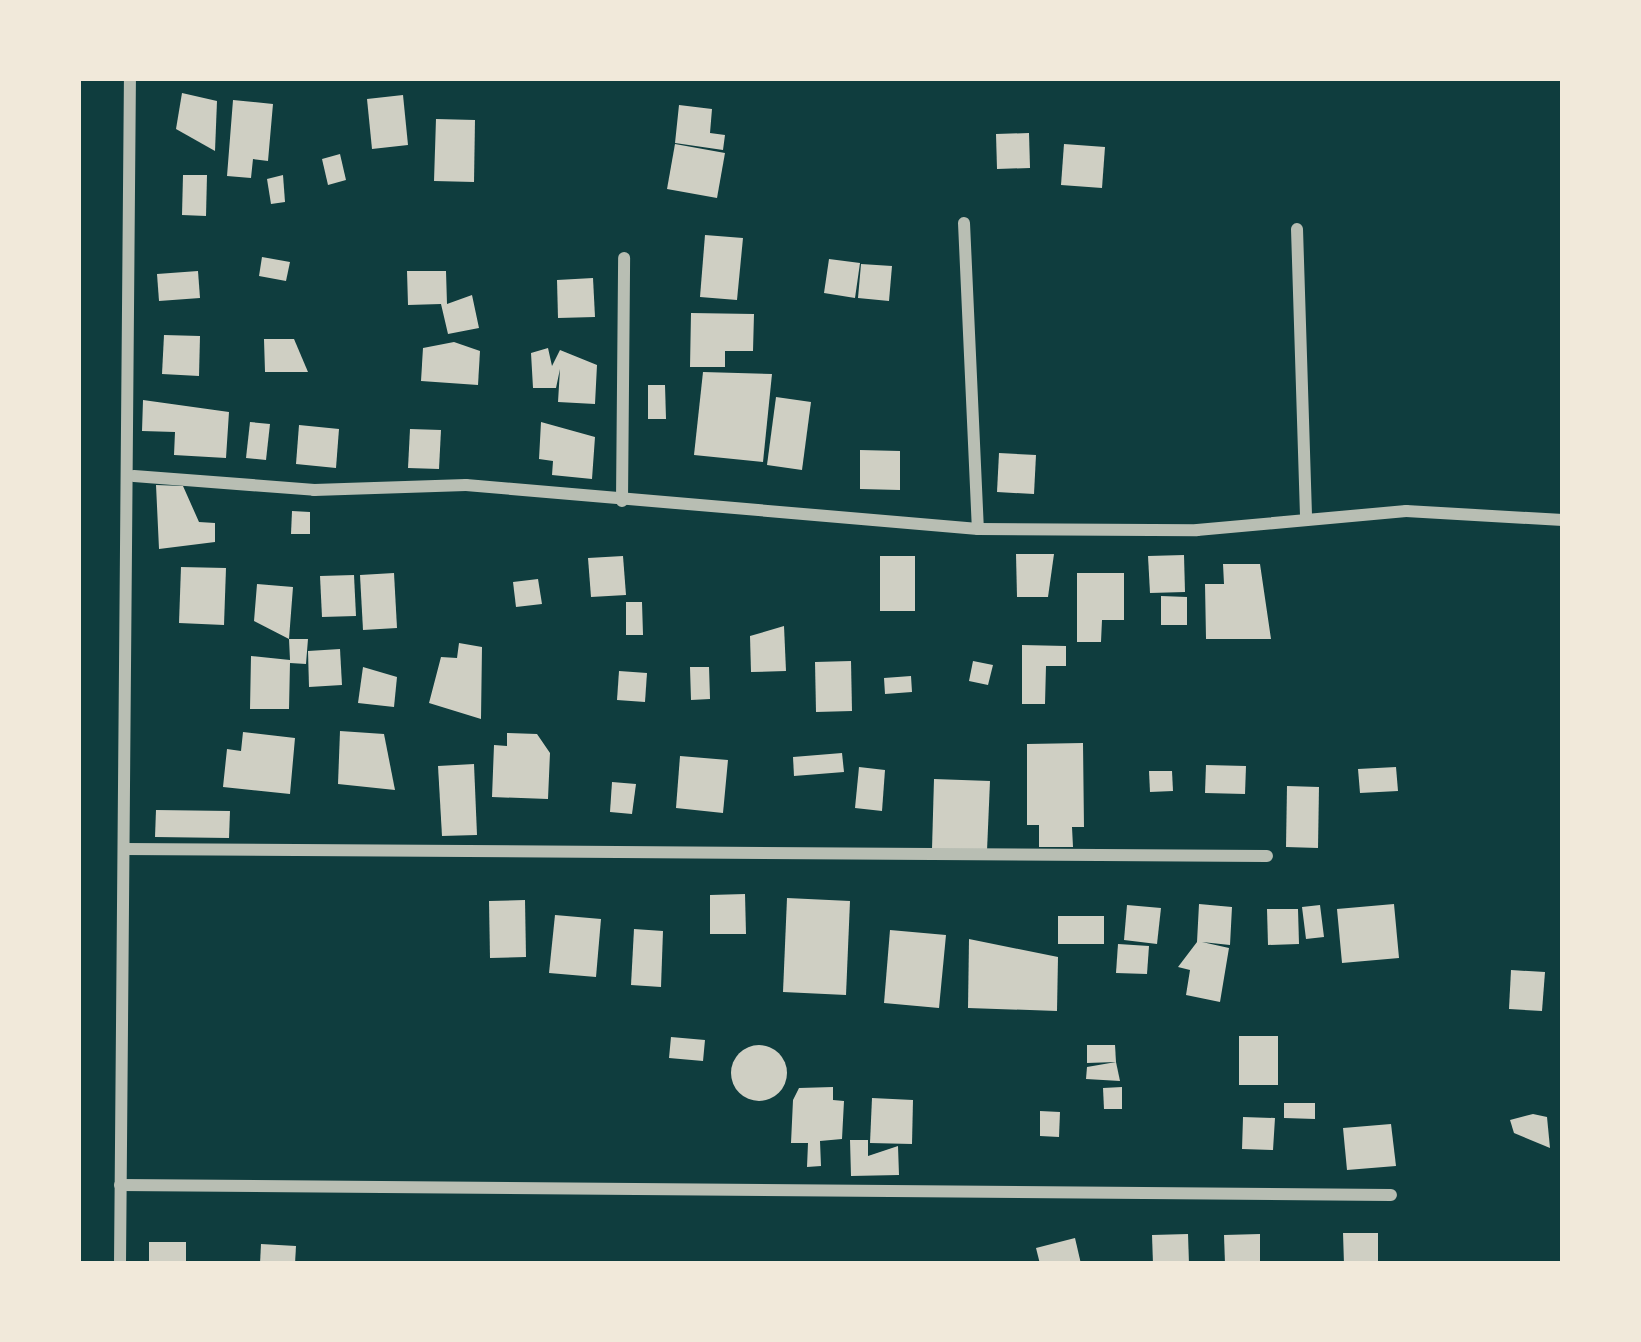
<!DOCTYPE html>
<html>
<head>
<meta charset="utf-8">
<style>
	body { margin:0 }
	#map { position:relative; width:1641px; height:1342px; overflow:hidden; background:#0f3d3e; font-family:"Crimson Pro",serif }
	div>[style] { position:absolute }
	.building>* { inset:0; background:#cfcfc3 }
	.round { border-radius:50% }
	.minor>* { height:12px; margin:-6px; padding:0 6px; transform-origin:6px; border-radius:6px; background:#b8beb3 }
	span { translate:-50% -50%; white-space:nowrap; text-align:center; line-height:1.15; -webkit-text-stroke:9px #f1e9da; paint-order:stroke }
	.frame { position:absolute; inset:0; border:81px solid #f1e9da; pointer-events:none }
</style>
</head>
<body>
<div id="map">
	<div class="building">
		<i style="clip-path:polygon(182px 93px,217px 101px,215px 151px,176px 129px)"></i>
		<i style="clip-path:polygon(403px 95px,408px 145px,372px 149px,367px 99px)"></i>
		<i style="clip-path:polygon(233px 100px,273px 104px,268px 161px,253px 159px,251px 178px,227px 176px)"></i>
		<i style="clip-path:polygon(679px 105px,712px 109px,710px 133px,725px 135px,723px 150px,675px 143px)"></i>
		<i style="clip-path:polygon(436px 119px,475px 120px,474px 182px,434px 181px)"></i>
		<i style="clip-path:polygon(1029px 133px,1030px 168px,997px 169px,996px 134px)"></i>
		<i style="clip-path:polygon(675px 144px,725px 153px,717px 198px,667px 189px)"></i>
		<i style="clip-path:polygon(1064px 144px,1105px 147px,1102px 188px,1061px 185px)"></i>
		<i style="clip-path:polygon(340px 154px,346px 180px,328px 185px,322px 159px)"></i>
		<i style="clip-path:polygon(183px 175px,207px 175px,206px 216px,182px 215px)"></i>
		<i style="clip-path:polygon(283px 175px,285px 202px,271px 204px,267px 179px)"></i>
		<i style="clip-path:polygon(705px 235px,743px 238px,737px 300px,700px 297px)"></i>
		<i style="clip-path:polygon(262px 257px,290px 262px,286px 281px,259px 276px)"></i>
		<i style="clip-path:polygon(829px 259px,860px 263px,855px 298px,824px 293px)"></i>
		<i style="clip-path:polygon(861px 264px,892px 266px,889px 301px,858px 298px)"></i>
		<i style="clip-path:polygon(198px 271px,200px 298px,159px 301px,157px 274px)"></i>
		<i style="clip-path:polygon(407px 271px,446px 271px,447px 304px,472px 295px,479px 328px,448px 334px,441px 304px,408px 305px)"></i>
		<i style="clip-path:polygon(593px 278px,595px 317px,558px 318px,557px 280px)"></i>
		<i style="clip-path:polygon(691px 313px,754px 314px,753px 351px,725px 351px,725px 367px,690px 367px)"></i>
		<i style="clip-path:polygon(164px 335px,200px 336px,199px 376px,162px 374px)"></i>
		<i style="clip-path:polygon(264px 339px,294px 339px,308px 372px,265px 372px)"></i>
		<i style="clip-path:polygon(454px 342px,480px 351px,478px 385px,421px 381px,423px 348px)"></i>
		<i style="clip-path:polygon(548px 348px,552px 366px,560px 350px,597px 365px,595px 404px,558px 402px,560px 369px,556px 388px,533px 388px,531px 353px)"></i>
		<i style="clip-path:polygon(703px 372px,772px 374px,763px 462px,694px 455px)"></i>
		<i style="clip-path:polygon(648px 385px,665px 385px,666px 419px,648px 419px)"></i>
		<i style="clip-path:polygon(776px 397px,811px 402px,802px 470px,767px 465px)"></i>
		<i style="clip-path:polygon(143px 400px,229px 412px,226px 458px,174px 455px,175px 432px,142px 431px)"></i>
		<i style="clip-path:polygon(250px 422px,270px 424px,266px 460px,246px 458px)"></i>
		<i style="clip-path:polygon(541px 422px,595px 437px,592px 479px,552px 475px,553px 461px,539px 459px)"></i>
		<i style="clip-path:polygon(299px 425px,339px 429px,336px 468px,296px 464px)"></i>
		<i style="clip-path:polygon(410px 429px,441px 430px,439px 469px,408px 468px)"></i>
		<i style="clip-path:polygon(860px 450px,900px 451px,900px 490px,860px 489px)"></i>
		<i style="clip-path:polygon(999px 453px,1036px 455px,1034px 494px,997px 492px)"></i>
		<i style="clip-path:polygon(156px 485px,183px 486px,199px 522px,215px 523px,215px 542px,159px 549px)"></i>
		<i style="clip-path:polygon(292px 511px,310px 512px,310px 534px,291px 534px)"></i>
		<i style="clip-path:polygon(1016px 554px,1054px 554px,1048px 597px,1017px 597px)"></i>
		<i style="clip-path:polygon(1184px 555px,1185px 592px,1150px 593px,1148px 556px)"></i>
		<i style="clip-path:polygon(623px 556px,626px 595px,591px 597px,588px 558px)"></i>
		<i style="clip-path:polygon(880px 556px,915px 556px,915px 611px,880px 611px)"></i>
		<i style="clip-path:polygon(1223px 564px,1260px 564px,1271px 639px,1206px 639px,1205px 584px,1224px 584px)"></i>
		<i style="clip-path:polygon(181px 567px,226px 568px,224px 625px,179px 623px)"></i>
		<i style="clip-path:polygon(394px 573px,397px 628px,363px 630px,360px 575px)"></i>
		<i style="clip-path:polygon(1077px 573px,1124px 573px,1124px 620px,1102px 620px,1101px 642px,1077px 642px)"></i>
		<i style="clip-path:polygon(354px 575px,356px 616px,322px 617px,320px 576px)"></i>
		<i style="clip-path:polygon(538px 579px,542px 604px,516px 607px,513px 582px)"></i>
		<i style="clip-path:polygon(257px 584px,293px 587px,289px 639px,308px 639px,306px 664px,290px 663px,289px 709px,250px 709px,251px 656px,290px 660px,289px 639px,254px 621px)"></i>
		<i style="clip-path:polygon(1161px 596px,1187px 597px,1187px 625px,1161px 625px)"></i>
		<i style="clip-path:polygon(626px 602px,642px 602px,643px 635px,626px 635px)"></i>
		<i style="clip-path:polygon(784px 626px,786px 671px,751px 672px,750px 636px)"></i>
		<i style="clip-path:polygon(459px 643px,482px 647px,481px 719px,429px 703px,441px 657px,457px 658px)"></i>
		<i style="clip-path:polygon(1022px 645px,1066px 646px,1066px 666px,1046px 666px,1045px 704px,1022px 704px)"></i>
		<i style="clip-path:polygon(340px 649px,342px 685px,309px 687px,308px 651px)"></i>
		<i style="clip-path:polygon(851px 661px,852px 711px,816px 712px,815px 662px)"></i>
		<i style="clip-path:polygon(973px 661px,993px 665px,988px 685px,969px 681px)"></i>
		<i style="clip-path:polygon(363px 667px,397px 677px,394px 707px,358px 703px)"></i>
		<i style="clip-path:polygon(690px 667px,709px 667px,710px 699px,691px 700px)"></i>
		<i style="clip-path:polygon(619px 671px,647px 673px,645px 702px,617px 700px)"></i>
		<i style="clip-path:polygon(911px 676px,912px 692px,885px 694px,884px 678px)"></i>
		<i style="clip-path:polygon(340px 731px,384px 734px,395px 790px,338px 784px)"></i>
		<i style="clip-path:polygon(243px 732px,295px 738px,290px 794px,223px 787px,227px 749px,241px 751px)"></i>
		<i style="clip-path:polygon(507px 733px,537px 734px,550px 753px,548px 799px,492px 797px,494px 745px,507px 746px)"></i>
		<i style="clip-path:polygon(1083px 743px,1084px 827px,1072px 827px,1073px 847px,1039px 847px,1039px 825px,1027px 825px,1027px 744px)"></i>
		<i style="clip-path:polygon(842px 753px,844px 772px,794px 776px,793px 757px)"></i>
		<i style="clip-path:polygon(680px 756px,728px 760px,723px 813px,676px 808px)"></i>
		<i style="clip-path:polygon(474px 764px,477px 835px,442px 836px,438px 766px)"></i>
		<i style="clip-path:polygon(1206px 765px,1246px 766px,1245px 794px,1205px 793px)"></i>
		<i style="clip-path:polygon(859px 767px,885px 770px,882px 811px,855px 808px)"></i>
		<i style="clip-path:polygon(1396px 767px,1398px 791px,1360px 793px,1358px 769px)"></i>
		<i style="clip-path:polygon(1149px 771px,1172px 771px,1173px 791px,1150px 792px)"></i>
		<i style="clip-path:polygon(934px 779px,990px 781px,987px 851px,932px 849px)"></i>
		<i style="clip-path:polygon(612px 782px,636px 784px,632px 814px,610px 812px)"></i>
		<i style="clip-path:polygon(1287px 786px,1319px 787px,1318px 848px,1286px 847px)"></i>
		<i style="clip-path:polygon(156px 810px,230px 811px,229px 838px,155px 837px)"></i>
		<i style="clip-path:polygon(745px 894px,746px 934px,710px 934px,710px 895px)"></i>
		<i style="clip-path:polygon(787px 898px,850px 901px,846px 995px,783px 992px)"></i>
		<i style="clip-path:polygon(525px 900px,526px 957px,490px 958px,489px 901px)"></i>
		<i style="clip-path:polygon(1199px 904px,1232px 907px,1230px 945px,1202px 942px,1229px 948px,1220px 1002px,1186px 995px,1190px 970px,1178px 967px,1197px 942px)"></i>
		<i style="clip-path:polygon(1394px 904px,1399px 958px,1342px 963px,1337px 909px)"></i>
		<i style="clip-path:polygon(1127px 905px,1161px 908px,1157px 944px,1124px 940px)"></i>
		<i style="clip-path:polygon(1320px 905px,1324px 937px,1306px 939px,1302px 907px)"></i>
		<i style="clip-path:polygon(1267px 909px,1298px 909px,1299px 944px,1268px 945px)"></i>
		<i style="clip-path:polygon(555px 915px,601px 919px,596px 977px,549px 973px)"></i>
		<i style="clip-path:polygon(1058px 916px,1104px 916px,1104px 944px,1058px 944px)"></i>
		<i style="clip-path:polygon(634px 929px,663px 931px,661px 987px,631px 985px)"></i>
		<i style="clip-path:polygon(890px 930px,946px 935px,939px 1008px,884px 1003px)"></i>
		<i style="clip-path:polygon(969px 939px,1058px 957px,1057px 1011px,968px 1008px)"></i>
		<i style="clip-path:polygon(1118px 944px,1149px 946px,1147px 974px,1116px 973px)"></i>
		<i style="clip-path:polygon(1511px 970px,1545px 972px,1542px 1011px,1509px 1009px)"></i>
		<i style="clip-path:polygon(1239px 1036px,1278px 1036px,1278px 1085px,1239px 1085px)"></i>
		<i style="clip-path:polygon(671px 1037px,705px 1040px,703px 1061px,669px 1058px)"></i>
		<i style="clip-path:polygon(1087px 1045px,1115px 1045px,1116px 1062px,1087px 1063px)"></i>
		<i class="round" style="left:731px;top:1045px;width:56px;height:56px"></i>
		<i style="clip-path:polygon(1116px 1062px,1120px 1081px,1086px 1079px,1087px 1067px)"></i>
		<i style="clip-path:polygon(833px 1087px,833px 1100px,844px 1101px,842px 1139px,820px 1141px,821px 1166px,807px 1167px,808px 1143px,791px 1143px,793px 1100px,799px 1088px)"></i>
		<i style="clip-path:polygon(1122px 1087px,1122px 1109px,1104px 1109px,1103px 1088px)"></i>
		<i style="clip-path:polygon(872px 1098px,913px 1100px,912px 1144px,870px 1143px)"></i>
		<i style="clip-path:polygon(1284px 1103px,1315px 1103px,1315px 1119px,1284px 1118px)"></i>
		<i style="clip-path:polygon(1040px 1111px,1060px 1112px,1059px 1137px,1040px 1136px)"></i>
		<i style="clip-path:polygon(1533px 1114px,1547px 1117px,1550px 1148px,1514px 1133px,1510px 1120px)"></i>
		<i style="clip-path:polygon(1243px 1117px,1275px 1118px,1273px 1150px,1242px 1149px)"></i>
		<i style="clip-path:polygon(1391px 1124px,1396px 1166px,1347px 1170px,1343px 1128px)"></i>
		<i style="clip-path:polygon(850px 1140px,868px 1140px,868px 1156px,898px 1146px,899px 1175px,851px 1176px)"></i>
		<i style="clip-path:polygon(1343px 1233px,1378px 1233px,1378px 1264px,1344px 1264px)"></i>
		<i style="clip-path:polygon(1188px 1234px,1189px 1264px,1153px 1264px,1152px 1235px)"></i>
		<i style="clip-path:polygon(1260px 1234px,1260px 1264px,1225px 1264px,1224px 1235px)"></i>
		<i style="clip-path:polygon(1075px 1238px,1081px 1264px,1040px 1264px,1036px 1248px)"></i>
		<i style="clip-path:polygon(149px 1242px,186px 1242px,186px 1264px,149px 1264px)"></i>
		<i style="clip-path:polygon(261px 1244px,296px 1246px,295px 1264px,260px 1264px)"></i>
	</div>
	<div class="minor">
		<i style="left:964px;top:223px;width:306px;rotate:87.4deg"></i>
		<i style="left:1297px;top:229px;width:291px;rotate:88.2deg"></i>
		<i style="left:134px;top:476px;width:181px;rotate:4.4deg"></i>
		<i style="left:314px;top:490px;width:152px;rotate:-1.9deg"></i>
		<i style="left:466px;top:485px;width:514px;rotate:4.91deg"></i>
		<i style="left:978px;top:529px;width:219px;rotate:0.3deg"></i>
		<i style="left:1197px;top:530px;width:210px;rotate:-5.2deg"></i>
		<i style="left:1406px;top:511px;width:157px;rotate:3.3deg"></i>
		<i style="left:622px;top:501px;width:243px;rotate:-89.5deg"></i>
		<i style="left:124px;top:849px;width:1143px;rotate:0.35deg"></i>
		<i style="left:120px;top:1185px;width:1271px;rotate:0.45deg"></i>
		<i style="left:120px;top:1264px;width:1186px;rotate:-89.52deg"></i>
	</div>
	<div class="frame"></div>
</div>
</body>
</html>
